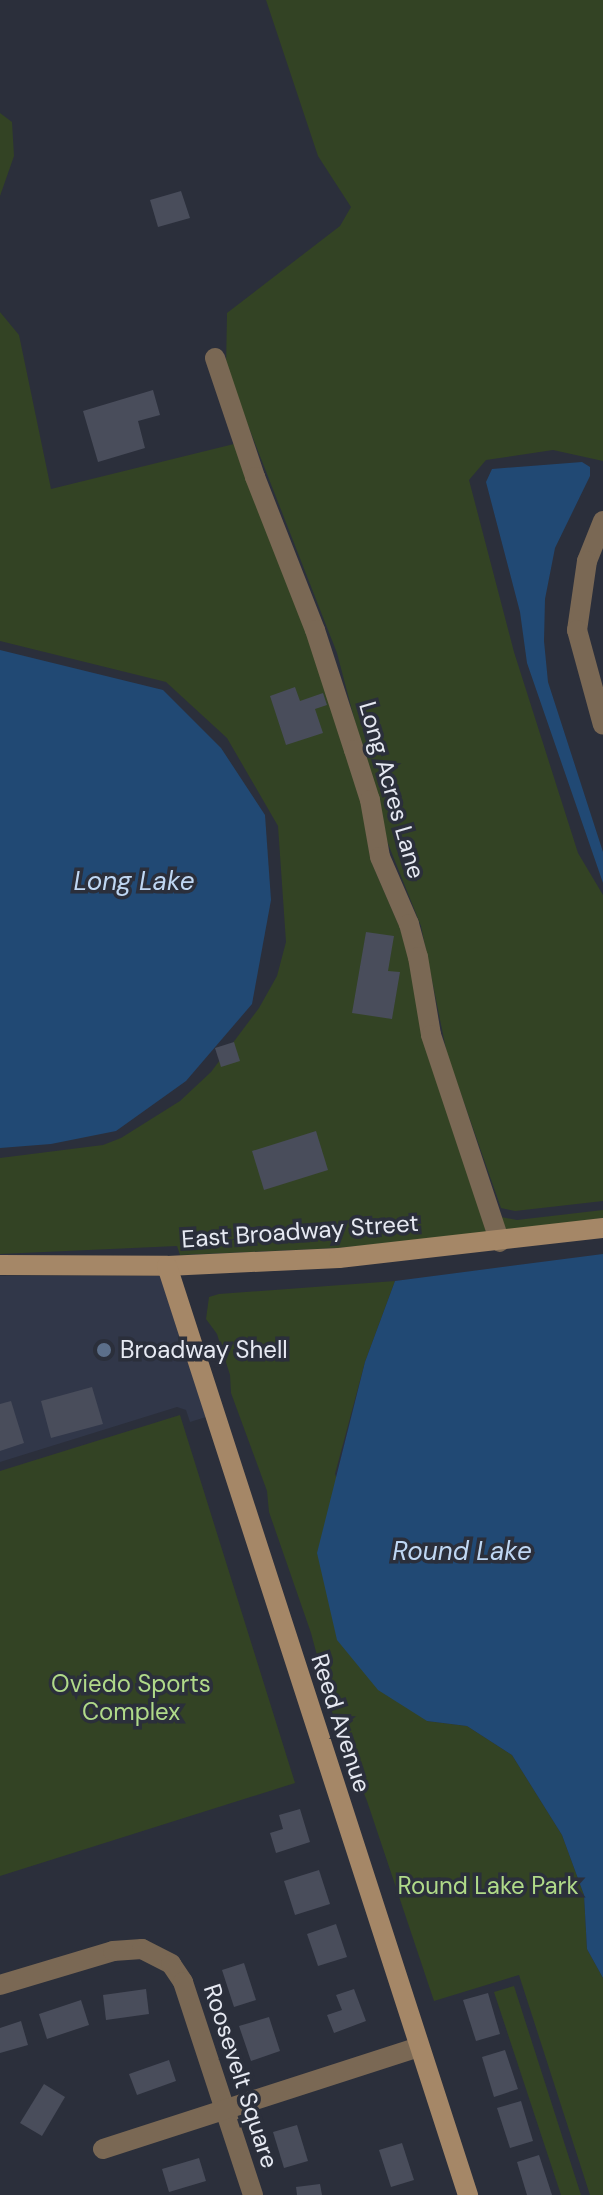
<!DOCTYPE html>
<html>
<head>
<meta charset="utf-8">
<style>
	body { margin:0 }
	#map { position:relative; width:603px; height:2195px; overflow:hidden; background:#2b2f3b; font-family:"DM Sans",sans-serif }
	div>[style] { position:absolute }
	.built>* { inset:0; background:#313749 }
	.green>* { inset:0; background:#334324 }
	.water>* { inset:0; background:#214974 }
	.building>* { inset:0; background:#494d5b }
	.street>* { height:20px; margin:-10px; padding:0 10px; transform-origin:10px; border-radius:10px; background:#7a6854 }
	.secondary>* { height:20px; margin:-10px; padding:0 10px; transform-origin:10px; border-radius:10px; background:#a58767 }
	.dots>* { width:22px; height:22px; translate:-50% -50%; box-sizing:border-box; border:4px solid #2b2f3b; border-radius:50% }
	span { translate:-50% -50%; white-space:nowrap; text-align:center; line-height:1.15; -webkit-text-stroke:7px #2b2f3b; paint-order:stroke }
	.street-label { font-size:24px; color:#e6e9f2 }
	.poi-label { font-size:24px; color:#e6e9f2 }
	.left { translate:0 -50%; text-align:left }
	.park-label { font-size:24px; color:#b0da89 }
	.water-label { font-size:26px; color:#bfd7f3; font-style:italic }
</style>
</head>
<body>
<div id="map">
	<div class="built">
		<i style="clip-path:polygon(0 1276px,161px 1276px,206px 1417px,190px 1422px,186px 1410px,177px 1407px,0 1462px)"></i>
	</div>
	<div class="green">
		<i style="clip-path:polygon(266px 0,603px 0,603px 461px,553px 450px,486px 460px,469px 480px,514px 652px,578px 853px,603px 895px,603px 1201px,515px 1211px,501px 1208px,447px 1054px,421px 926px,385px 836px,337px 653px,226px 369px,227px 313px,340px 226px,351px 207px,318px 156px)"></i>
		<i style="clip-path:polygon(0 113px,12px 122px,14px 156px,0 196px)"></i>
		<i style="clip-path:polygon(0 312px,19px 335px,51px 489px,234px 444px,307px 633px,361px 802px,371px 861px,400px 928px,487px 1233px,338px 1248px,180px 1255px,177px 1246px,0 1254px,0 1158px,103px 1145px,121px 1138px,180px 1101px,211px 1072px,259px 1008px,277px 976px,286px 942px,278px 826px,227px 738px,166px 682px,0 641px)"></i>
		<i style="clip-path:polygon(603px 1210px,603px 1218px,506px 1231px,501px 1217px,517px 1220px)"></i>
		<i style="clip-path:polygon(395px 1281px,365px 1362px,335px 1474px,427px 1721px,467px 1726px,512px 1755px,562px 1835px,584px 1895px,587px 1949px,603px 1978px,603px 2195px,590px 2195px,519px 1975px,434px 2001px,367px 1801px,334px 1719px,311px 1633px,269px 1512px,267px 1491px,231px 1393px,230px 1375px,217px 1334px,206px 1319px,209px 1297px,219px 1294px)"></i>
		<i style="clip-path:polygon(180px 1415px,295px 1783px,0 1876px,0 1471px)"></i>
		<i style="clip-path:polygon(514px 1986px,581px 2195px,561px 2195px,494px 1992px)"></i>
	</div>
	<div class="water">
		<i style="clip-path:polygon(582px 462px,590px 467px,590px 476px,555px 548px,545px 599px,544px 641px,548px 682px,603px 852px,603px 883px,527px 663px,520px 612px,486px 482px,492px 469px)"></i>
		<i style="clip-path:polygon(0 650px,163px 690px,221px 748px,265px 815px,271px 900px,252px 1004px,186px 1081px,116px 1131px,51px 1144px,0 1148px)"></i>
		<i style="clip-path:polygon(603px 1254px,603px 1978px,587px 1949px,584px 1895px,562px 1835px,512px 1755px,467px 1726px,427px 1721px,378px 1690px,337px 1640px,317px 1553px,365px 1362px,395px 1281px)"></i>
	</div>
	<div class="building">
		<i style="clip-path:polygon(181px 191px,190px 218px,158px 227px,150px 200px)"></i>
		<i style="clip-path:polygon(153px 390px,160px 415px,138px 421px,145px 448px,98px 462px,83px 411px)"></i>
		<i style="clip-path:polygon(295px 687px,300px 701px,323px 693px,327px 705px,315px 709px,323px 733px,286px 745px,270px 696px)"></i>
		<i style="clip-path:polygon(366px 932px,394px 936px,388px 971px,400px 972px,392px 1019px,352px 1013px)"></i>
		<i style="clip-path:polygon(234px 1042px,240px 1061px,221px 1067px,215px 1048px)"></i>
		<i style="clip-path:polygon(316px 1131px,328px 1170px,264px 1190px,252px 1151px)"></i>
		<i style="clip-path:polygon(92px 1387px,103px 1424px,51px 1438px,41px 1401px)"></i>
		<i style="clip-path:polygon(11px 1401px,24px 1443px,0 1451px,0 1404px)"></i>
		<i style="clip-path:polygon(300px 1809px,310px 1842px,276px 1853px,270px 1833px,283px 1829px,279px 1815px)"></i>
		<i style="clip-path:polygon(319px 1870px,330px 1904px,295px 1915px,284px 1881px)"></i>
		<i style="clip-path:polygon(336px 1924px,347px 1957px,318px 1966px,307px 1934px)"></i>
		<i style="clip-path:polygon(244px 1963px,256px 2000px,234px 2007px,222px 1970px)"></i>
		<i style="clip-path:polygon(146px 1989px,149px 2014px,106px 2020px,103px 1995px)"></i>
		<i style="clip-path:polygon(354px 1989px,366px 2021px,334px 2033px,327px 2015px,342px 2010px,336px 1995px)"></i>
		<i style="clip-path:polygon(488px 1993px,500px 2034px,476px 2041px,463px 2000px)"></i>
		<i style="clip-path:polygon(81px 2000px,89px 2025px,47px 2039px,39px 2014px)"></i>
		<i style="clip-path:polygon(269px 2017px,280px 2051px,251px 2061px,239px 2026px)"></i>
		<i style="clip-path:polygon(21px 2021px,28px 2045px,0 2053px,0 2028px)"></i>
		<i style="clip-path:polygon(505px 2050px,518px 2089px,494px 2097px,482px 2057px)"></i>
		<i style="clip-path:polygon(169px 2060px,176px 2081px,137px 2095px,129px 2074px)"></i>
		<i style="clip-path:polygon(44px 2084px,65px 2097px,42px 2136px,20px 2123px)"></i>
		<i style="clip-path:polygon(521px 2101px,533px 2141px,510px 2148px,497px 2108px)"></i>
		<i style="clip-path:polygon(297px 2125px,308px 2161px,284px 2168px,273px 2132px)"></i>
		<i style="clip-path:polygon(402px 2143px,414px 2180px,391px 2187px,379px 2150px)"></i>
		<i style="clip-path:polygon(539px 2155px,552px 2195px,527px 2195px,517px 2162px)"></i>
		<i style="clip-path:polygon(199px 2158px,206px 2181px,169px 2192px,162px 2169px)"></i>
		<i style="clip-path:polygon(320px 2184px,322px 2195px,297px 2195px,296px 2187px)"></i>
	</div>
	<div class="street">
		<i style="left:215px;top:358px;width:126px;rotate:71.4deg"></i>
		<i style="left:255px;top:477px;width:164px;rotate:68.6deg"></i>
		<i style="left:315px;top:630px;width:126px;rotate:72deg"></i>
		<i style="left:354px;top:750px;width:52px;rotate:72.3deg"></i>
		<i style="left:370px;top:800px;width:58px;rotate:80deg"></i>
		<i style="left:380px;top:857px;width:73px;rotate:66.6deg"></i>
		<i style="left:409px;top:924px;width:34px;rotate:75deg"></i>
		<i style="left:418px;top:957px;width:79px;rotate:80.5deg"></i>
		<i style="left:431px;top:1035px;width:218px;rotate:71.6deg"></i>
		<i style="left:603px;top:521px;width:43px;rotate:111.8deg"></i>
		<i style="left:587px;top:561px;width:70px;rotate:98.2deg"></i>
		<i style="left:577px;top:630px;width:98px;rotate:74.7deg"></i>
		<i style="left:0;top:1985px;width:118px;rotate:-16.7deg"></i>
		<i style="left:113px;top:1951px;width:29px;rotate:-4deg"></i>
		<i style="left:142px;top:1949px;width:33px;rotate:27deg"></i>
		<i style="left:171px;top:1964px;width:22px;rotate:56deg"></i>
		<i style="left:183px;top:1982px;width:224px;rotate:71.8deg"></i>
		<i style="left:103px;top:2149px;width:332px;rotate:-17.9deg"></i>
	</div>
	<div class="secondary">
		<i style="left:0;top:1265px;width:167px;rotate:0.3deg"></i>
		<i style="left:167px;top:1266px;width:172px;rotate:-2.7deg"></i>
		<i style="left:339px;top:1258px;width:266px;rotate:-6.5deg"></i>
		<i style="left:167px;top:1266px;width:977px;rotate:72.05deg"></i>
	</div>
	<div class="dots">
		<i style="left:104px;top:1350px;background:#5c6f8a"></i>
	</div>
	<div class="street-label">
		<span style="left:392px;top:790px;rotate:74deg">Long Acres Lane</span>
		<span style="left:300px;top:1231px;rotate:-4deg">East Broadway Street</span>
		<span style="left:341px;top:1723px;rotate:72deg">Reed Avenue</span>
		<span style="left:241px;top:2076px;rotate:72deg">Roosevelt Square</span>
	</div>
	<div class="poi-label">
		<span class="left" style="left:120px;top:1350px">Broadway Shell</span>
	</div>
	<div class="park-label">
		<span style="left:131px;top:1698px">Oviedo Sports<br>Complex</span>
		<span style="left:488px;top:1886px">Round Lake Park</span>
	</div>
	<div class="water-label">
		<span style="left:134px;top:882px">Long Lake</span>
		<span style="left:462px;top:1552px">Round Lake</span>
	</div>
</div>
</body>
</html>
